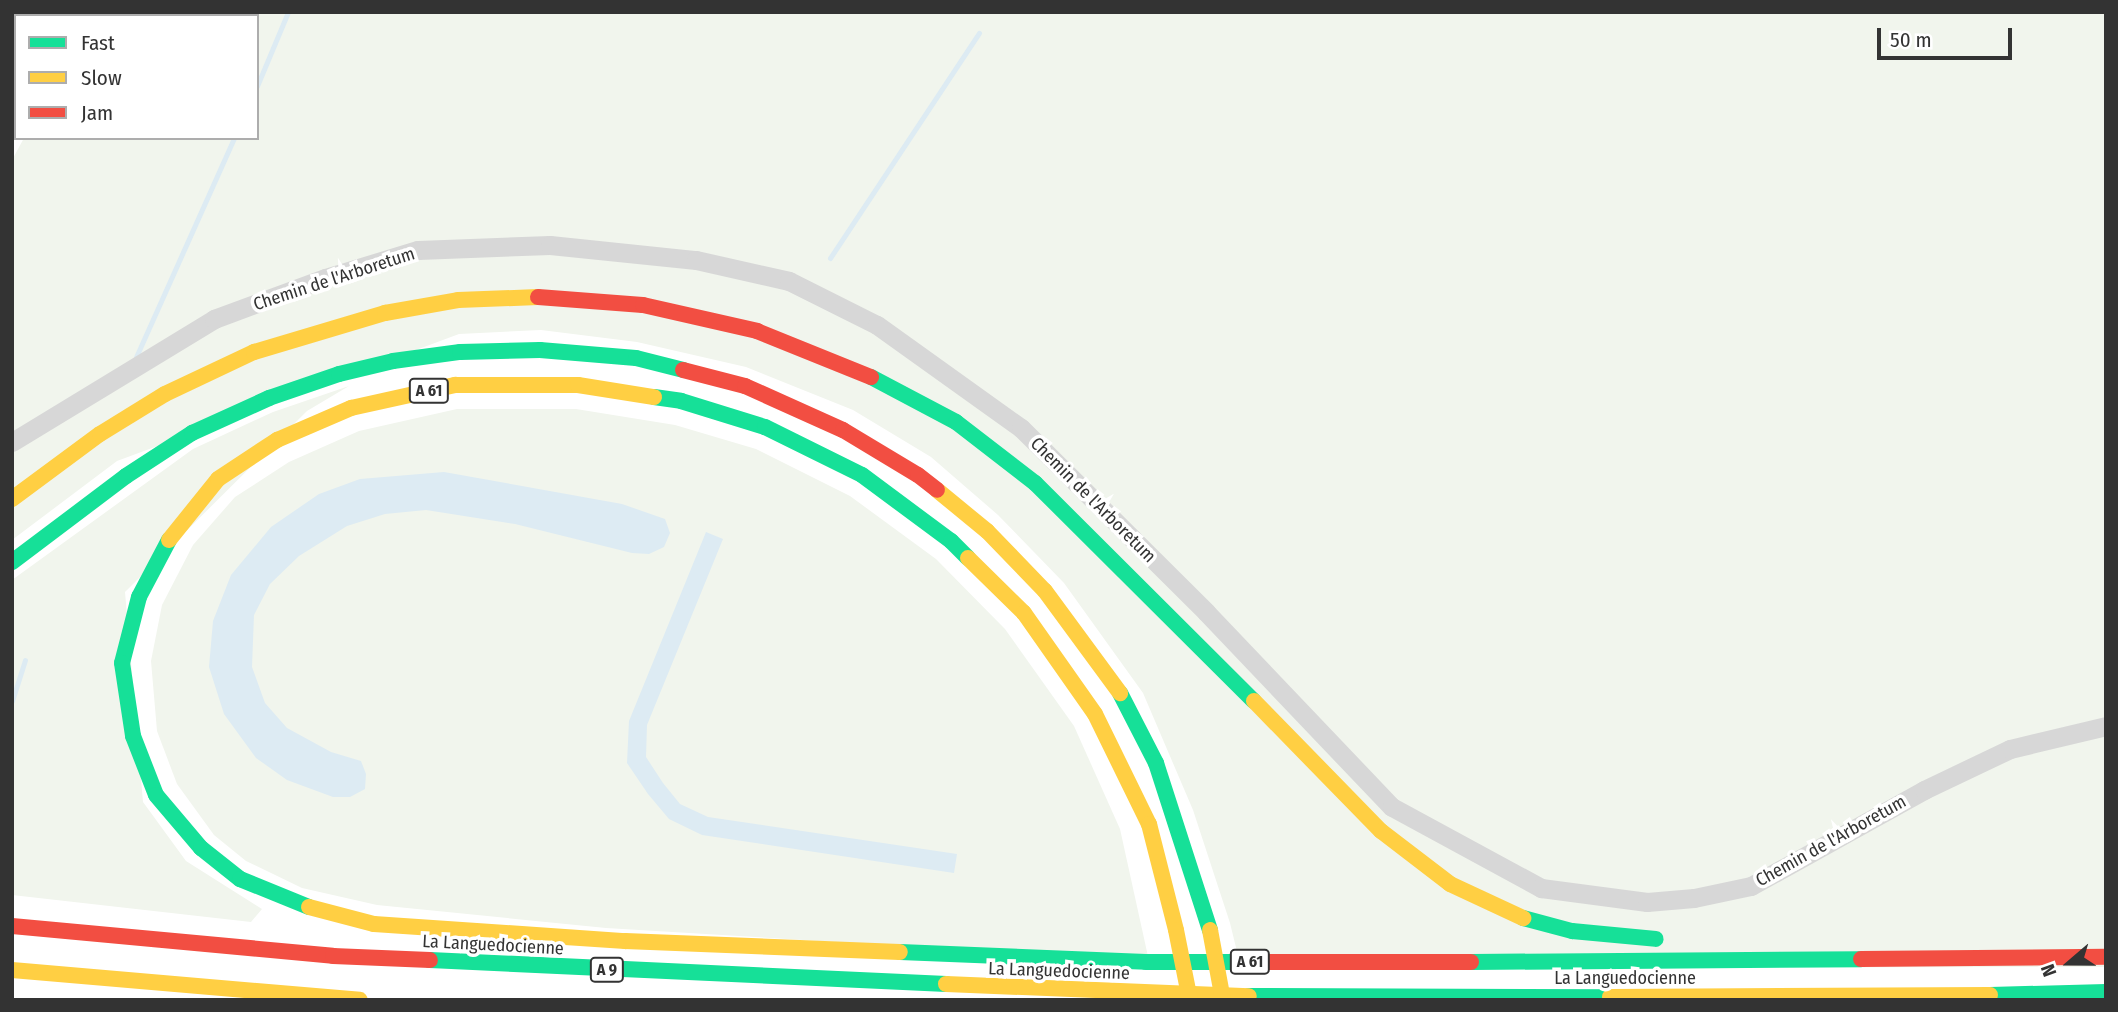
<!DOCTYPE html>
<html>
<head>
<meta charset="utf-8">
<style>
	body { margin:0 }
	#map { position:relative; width:2118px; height:1012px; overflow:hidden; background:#fff; font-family:"Fira Sans Condensed",sans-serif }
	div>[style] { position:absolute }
	.green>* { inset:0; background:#f1f5ed }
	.water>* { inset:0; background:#ddebf3 }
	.stream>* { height:5px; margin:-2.5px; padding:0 2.5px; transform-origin:2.5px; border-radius:2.5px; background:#ddebf3 }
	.street>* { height:19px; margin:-9.5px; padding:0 9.5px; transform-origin:9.5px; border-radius:9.5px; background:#d7d7d7 }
	.fast>* { height:16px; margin:-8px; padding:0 8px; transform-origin:8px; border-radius:8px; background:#16e098 }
	.slow>* { height:16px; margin:-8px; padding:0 8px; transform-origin:8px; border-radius:8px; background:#ffcf43 }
	.jam>* { height:16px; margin:-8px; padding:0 8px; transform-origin:8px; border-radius:8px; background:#f24e42 }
	.slow-bridge>* { height:16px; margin:-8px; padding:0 8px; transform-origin:8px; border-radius:8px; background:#ffcf43 }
	span { translate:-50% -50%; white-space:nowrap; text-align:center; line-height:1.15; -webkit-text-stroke:7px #fff; paint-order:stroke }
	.shield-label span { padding:2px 5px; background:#fff; border:2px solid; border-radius:5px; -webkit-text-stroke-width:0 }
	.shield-label { font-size:16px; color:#333; font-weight:700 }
	.street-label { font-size:18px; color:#333 }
	.frame { position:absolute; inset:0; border:14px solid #333; pointer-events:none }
	.legend { position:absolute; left:14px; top:14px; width:245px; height:126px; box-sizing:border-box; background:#fff; border:2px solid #adadad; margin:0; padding:9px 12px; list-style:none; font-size:21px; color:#333 }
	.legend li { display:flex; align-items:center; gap:14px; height:35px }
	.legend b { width:35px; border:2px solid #adadad }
	.north { position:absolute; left:2034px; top:928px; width:70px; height:70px; -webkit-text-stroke:5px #fff; paint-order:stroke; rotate:250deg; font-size:19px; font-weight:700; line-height:28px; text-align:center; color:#333 }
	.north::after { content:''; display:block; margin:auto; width:24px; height:32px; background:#333; clip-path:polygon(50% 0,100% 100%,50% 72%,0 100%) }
	.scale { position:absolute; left:1877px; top:28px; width:135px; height:32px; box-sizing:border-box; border:4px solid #333; border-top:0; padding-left:9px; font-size:21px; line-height:24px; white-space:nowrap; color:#333; -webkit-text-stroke:5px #fff; paint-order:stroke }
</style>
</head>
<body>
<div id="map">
	<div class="green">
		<i style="clip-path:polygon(89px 12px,2106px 12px,2106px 967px,1241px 968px,1230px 923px,1193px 810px,1143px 693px,1064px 583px,998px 515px,931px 457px,853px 410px,746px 367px,637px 342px,541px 330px,459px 334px,117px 461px,12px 540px,12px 160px,24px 138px,257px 138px,257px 16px,88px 16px)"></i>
		<i style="clip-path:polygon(349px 386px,307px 411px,125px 592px,143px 802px,186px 861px,262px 909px,251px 922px,12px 895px,12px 580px,193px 449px,273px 412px)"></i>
		<i style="clip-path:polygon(457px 409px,576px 409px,675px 425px,756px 449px,850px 496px,936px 559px,1005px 629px,1074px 726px,1120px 829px,1149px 961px,606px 928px,377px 905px,302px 888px,246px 861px,214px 835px,177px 784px,157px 731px,151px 661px,162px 605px,193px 545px,235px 497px,289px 462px,359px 431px)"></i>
	</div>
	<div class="water">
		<i style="clip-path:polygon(444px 472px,622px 504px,665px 519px,670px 533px,664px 547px,649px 554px,632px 553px,515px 524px,426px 510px,385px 514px,347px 526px,299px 556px,270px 584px,254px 615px,252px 667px,265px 703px,287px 728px,331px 752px,361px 761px,366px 774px,365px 789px,350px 797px,333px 797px,287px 780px,256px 758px,224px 714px,209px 667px,213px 621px,231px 575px,271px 527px,319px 494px,360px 479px)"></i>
		<i style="clip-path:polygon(706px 532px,723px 539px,647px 725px,646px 757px,663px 783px,680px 804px,708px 817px,957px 854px,954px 873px,702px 835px,669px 819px,648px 794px,627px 763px,629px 721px)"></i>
	</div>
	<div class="stream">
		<i style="left:257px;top:86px;width:80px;rotate:-67.3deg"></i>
		<i style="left:830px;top:258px;width:270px;rotate:-56.5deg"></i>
		<i style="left:136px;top:357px;width:240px;rotate:-65.9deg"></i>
		<i style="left:12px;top:701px;width:43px;rotate:-72.4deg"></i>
	</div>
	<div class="street">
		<i style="left:12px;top:442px;width:237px;rotate:-31.3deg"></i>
		<i style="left:214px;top:319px;width:118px;rotate:-20.3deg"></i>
		<i style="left:325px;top:278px;width:97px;rotate:-16.8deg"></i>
		<i style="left:418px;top:250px;width:132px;rotate:-2.2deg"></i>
		<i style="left:550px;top:245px;width:147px;rotate:5.9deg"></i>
		<i style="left:696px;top:260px;width:95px;rotate:12.7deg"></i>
		<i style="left:789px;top:281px;width:98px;rotate:26.6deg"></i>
		<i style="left:877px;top:325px;width:177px;rotate:35.6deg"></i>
		<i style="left:1021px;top:428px;width:261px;rotate:44.8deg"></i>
		<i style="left:1206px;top:612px;width:269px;rotate:46.4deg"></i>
		<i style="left:1392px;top:807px;width:170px;rotate:28.5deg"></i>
		<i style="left:1541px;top:888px;width:107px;rotate:7.5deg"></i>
		<i style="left:1647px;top:902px;width:47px;rotate:-4.9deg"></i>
		<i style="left:1694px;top:898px;width:58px;rotate:-11.9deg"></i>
		<i style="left:1751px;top:886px;width:198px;rotate:-29deg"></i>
		<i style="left:1924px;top:790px;width:95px;rotate:-25.5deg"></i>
		<i style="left:2010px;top:749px;width:99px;rotate:-13.5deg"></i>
	</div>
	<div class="fast">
		<i style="left:871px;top:377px;width:96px;rotate:27.9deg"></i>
		<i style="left:956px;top:422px;width:100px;rotate:37.7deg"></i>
		<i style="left:1035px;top:483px;width:309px;rotate:44.9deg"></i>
		<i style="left:654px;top:397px;width:27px;rotate:8deg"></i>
		<i style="left:681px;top:401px;width:88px;rotate:17.2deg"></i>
		<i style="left:765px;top:427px;width:108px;rotate:26.3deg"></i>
		<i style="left:862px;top:475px;width:111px;rotate:36.6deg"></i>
		<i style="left:951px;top:541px;width:24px;rotate:45deg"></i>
		<i style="left:169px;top:540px;width:64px;rotate:117.8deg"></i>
		<i style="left:139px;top:597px;width:68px;rotate:104.4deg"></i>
		<i style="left:122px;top:663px;width:74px;rotate:81.4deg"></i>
		<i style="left:133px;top:736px;width:63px;rotate:68.7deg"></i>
		<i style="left:156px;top:795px;width:70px;rotate:49.7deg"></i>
		<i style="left:201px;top:848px;width:50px;rotate:38.5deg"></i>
		<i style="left:240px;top:879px;width:74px;rotate:22.1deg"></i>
		<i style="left:12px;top:562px;width:143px;rotate:-37deg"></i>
		<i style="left:126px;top:476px;width:79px;rotate:-33.1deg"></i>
		<i style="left:192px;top:433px;width:85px;rotate:-24.4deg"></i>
		<i style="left:269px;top:398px;width:74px;rotate:-18.9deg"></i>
		<i style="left:339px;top:374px;width:56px;rotate:-13.5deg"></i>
		<i style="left:393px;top:361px;width:68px;rotate:-7.7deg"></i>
		<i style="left:460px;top:352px;width:80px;rotate:-1.4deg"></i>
		<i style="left:540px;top:350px;width:96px;rotate:4.8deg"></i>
		<i style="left:636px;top:358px;width:49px;rotate:14.3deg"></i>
		<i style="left:1120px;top:693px;width:79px;rotate:62.8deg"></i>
		<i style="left:1156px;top:763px;width:176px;rotate:72.1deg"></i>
		<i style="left:1523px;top:918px;width:51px;rotate:14.9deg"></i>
		<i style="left:1572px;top:931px;width:84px;rotate:5.4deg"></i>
		<i style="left:900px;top:952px;width:246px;rotate:2.3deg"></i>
		<i style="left:1146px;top:962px;width:96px"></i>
		<i style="left:430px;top:960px;width:517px;rotate:2.66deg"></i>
		<i style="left:1471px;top:962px;width:390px;rotate:-0.4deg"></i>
		<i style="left:1990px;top:995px;width:116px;rotate:-1.5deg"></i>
		<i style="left:1249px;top:996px;width:361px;rotate:0.2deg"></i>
	</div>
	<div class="slow">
		<i style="left:937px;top:490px;width:65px;rotate:39.4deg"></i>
		<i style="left:987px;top:531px;width:83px;rotate:46deg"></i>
		<i style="left:1045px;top:591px;width:127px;rotate:53.7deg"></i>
		<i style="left:12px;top:499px;width:109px;rotate:-36.5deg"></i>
		<i style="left:100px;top:434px;width:76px;rotate:-31.6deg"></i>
		<i style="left:165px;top:394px;width:98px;rotate:-25.3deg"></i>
		<i style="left:254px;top:352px;width:137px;rotate:-16.6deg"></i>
		<i style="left:385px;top:313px;width:74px;rotate:-10.1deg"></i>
		<i style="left:458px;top:300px;width:80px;rotate:-2.1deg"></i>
		<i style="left:169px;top:540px;width:78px;rotate:-51.2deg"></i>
		<i style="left:218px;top:479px;width:71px;rotate:-33.5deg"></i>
		<i style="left:277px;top:440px;width:81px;rotate:-23.4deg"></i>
		<i style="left:351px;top:408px;width:107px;rotate:-12.5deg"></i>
		<i style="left:455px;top:385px;width:123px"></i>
		<i style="left:578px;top:385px;width:77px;rotate:9deg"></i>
		<i style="left:968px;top:558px;width:78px;rotate:44.5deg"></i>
		<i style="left:1024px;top:613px;width:123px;rotate:54.9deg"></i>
		<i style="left:1095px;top:714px;width:123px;rotate:63.9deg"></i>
		<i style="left:1149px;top:824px;width:109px;rotate:75.7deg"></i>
		<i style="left:1254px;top:701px;width:182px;rotate:45.7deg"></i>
		<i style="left:1381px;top:831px;width:87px;rotate:37.5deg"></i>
		<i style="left:1450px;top:884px;width:81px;rotate:25deg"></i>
		<i style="left:309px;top:907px;width:67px;rotate:14.7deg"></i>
		<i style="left:374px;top:924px;width:252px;rotate:3.9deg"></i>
		<i style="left:625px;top:941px;width:275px;rotate:2.3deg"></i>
		<i style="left:12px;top:970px;width:349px;rotate:4.9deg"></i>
		<i style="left:946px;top:984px;width:303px;rotate:2.3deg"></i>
		<i style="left:1610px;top:997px;width:380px;rotate:-0.3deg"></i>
	</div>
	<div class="jam">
		<i style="left:538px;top:297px;width:105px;rotate:4.4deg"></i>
		<i style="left:643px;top:305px;width:117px;rotate:12.8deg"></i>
		<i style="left:757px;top:331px;width:123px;rotate:22deg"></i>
		<i style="left:683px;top:370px;width:64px;rotate:14.5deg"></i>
		<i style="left:745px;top:386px;width:107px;rotate:24.2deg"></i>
		<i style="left:843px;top:430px;width:87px;rotate:31deg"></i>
		<i style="left:918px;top:475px;width:24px;rotate:38deg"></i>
		<i style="left:12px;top:926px;width:322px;rotate:5.3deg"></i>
		<i style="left:333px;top:956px;width:97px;rotate:2.4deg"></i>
		<i style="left:1861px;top:959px;width:245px;rotate:-0.5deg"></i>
		<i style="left:1242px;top:962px;width:229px"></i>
	</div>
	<div class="slow-bridge">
		<i style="left:1176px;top:930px;width:71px;rotate:78.7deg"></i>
		<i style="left:1210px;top:930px;width:71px;rotate:79.5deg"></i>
	</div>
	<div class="shield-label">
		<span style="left:429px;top:391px">A 61</span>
		<span style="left:1250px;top:962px">A 61</span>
		<span style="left:607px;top:970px">A 9</span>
	</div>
	<div class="street-label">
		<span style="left:334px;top:279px;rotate:-18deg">Chemin de l'Arboretum</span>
		<span style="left:1093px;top:500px;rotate:45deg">Chemin de l'Arboretum</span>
		<span style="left:1831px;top:841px;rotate:-29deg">Chemin de l'Arboretum</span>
		<span style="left:493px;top:945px;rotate:3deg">La Languedocienne</span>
		<span style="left:1059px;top:971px;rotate:2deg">La Languedocienne</span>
		<span style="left:1625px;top:978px">La Languedocienne</span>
	</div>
	<div class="frame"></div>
	<ul class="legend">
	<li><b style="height:9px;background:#16e098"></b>Fast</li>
	<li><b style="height:9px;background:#ffcf43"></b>Slow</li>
	<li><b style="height:9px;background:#f24e42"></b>Jam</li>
	</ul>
	<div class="north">N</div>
	<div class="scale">50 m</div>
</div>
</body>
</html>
